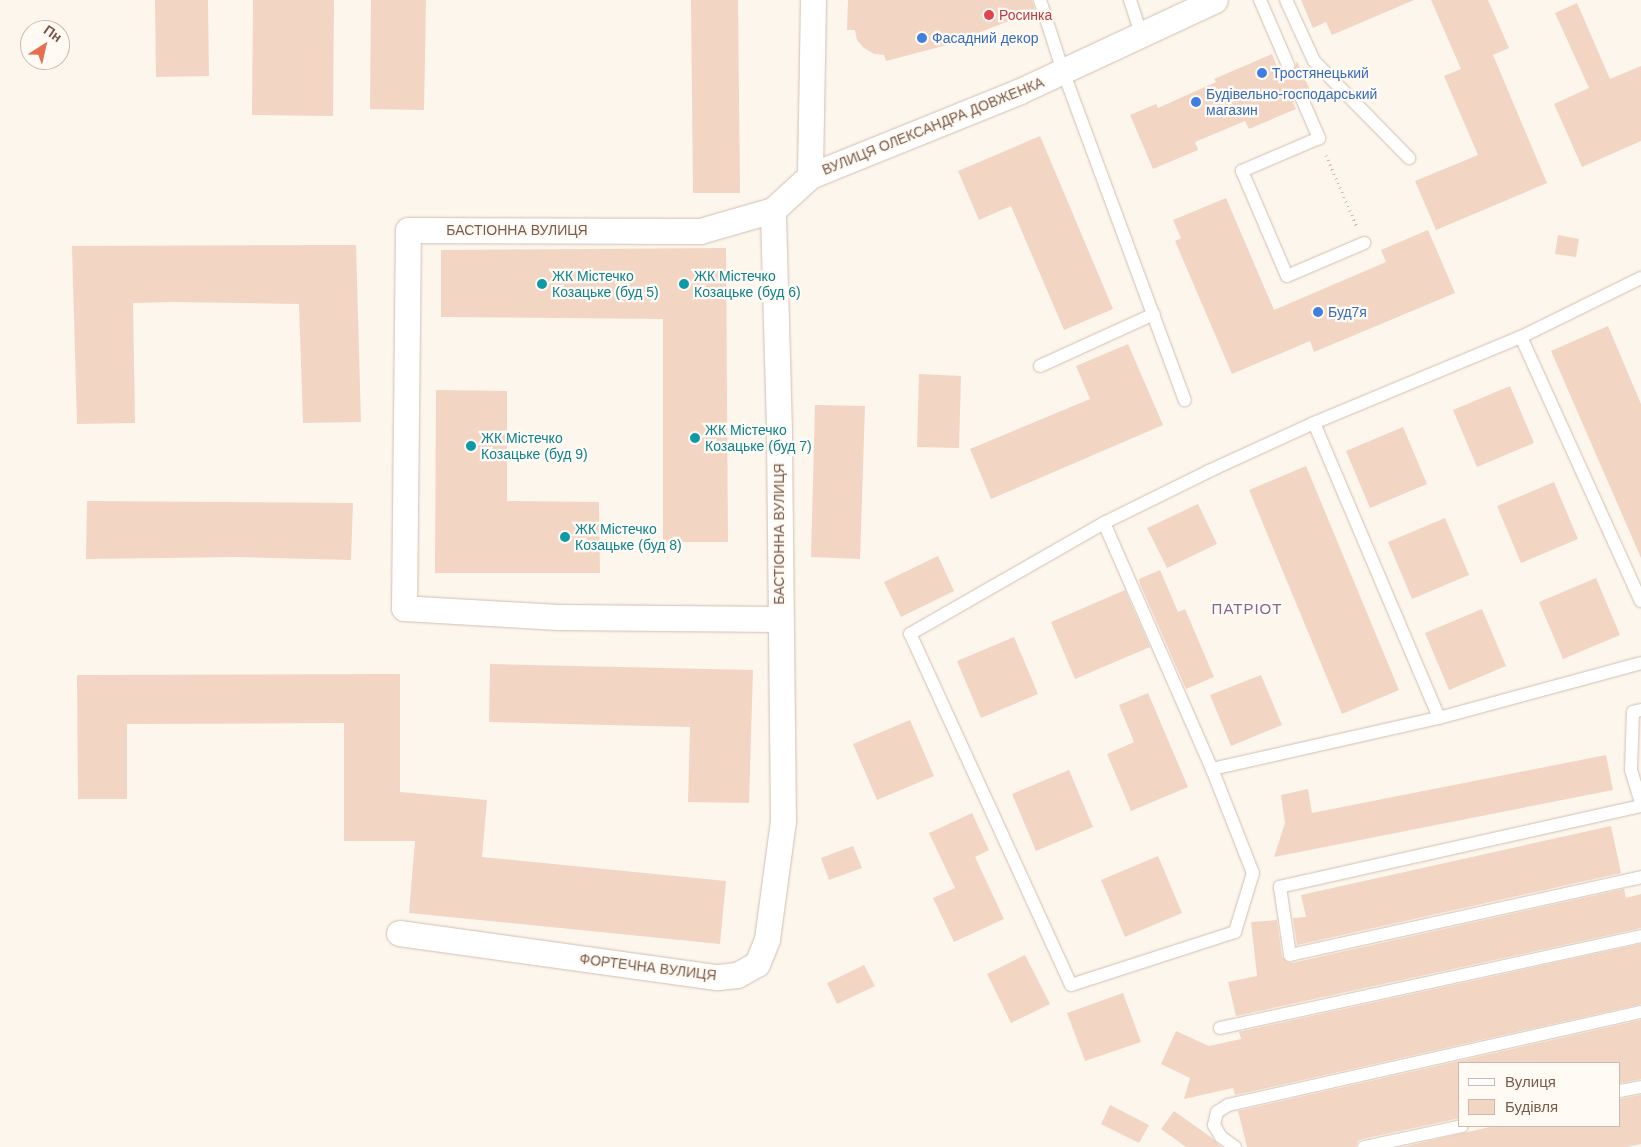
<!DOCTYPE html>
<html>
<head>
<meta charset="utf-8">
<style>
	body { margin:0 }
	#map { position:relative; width:1641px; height:1147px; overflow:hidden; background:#fdf6ec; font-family:Arial,sans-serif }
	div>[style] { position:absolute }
	.building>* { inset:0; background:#f3d5c3 }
	.path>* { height:3px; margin-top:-1.5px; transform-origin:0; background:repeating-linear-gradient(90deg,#d9b8a5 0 1px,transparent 0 5px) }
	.roads { filter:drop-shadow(0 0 1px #d1beb0) drop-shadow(0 0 1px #d1beb0) }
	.lane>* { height:12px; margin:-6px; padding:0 6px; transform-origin:6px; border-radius:6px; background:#fff }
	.street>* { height:25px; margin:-12.5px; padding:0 12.5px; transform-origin:12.5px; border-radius:12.5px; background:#fff }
	.dots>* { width:14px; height:14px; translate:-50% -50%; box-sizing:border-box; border:2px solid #fffaf3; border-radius:50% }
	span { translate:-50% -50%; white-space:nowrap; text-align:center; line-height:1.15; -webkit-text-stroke:4.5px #fffaf3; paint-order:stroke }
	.health-label { font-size:14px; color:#be3a42 }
	.left { translate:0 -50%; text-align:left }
	.shop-label { font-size:14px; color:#366cbe }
	.street-label { font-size:14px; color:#7a5c4d }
	.culture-label { font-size:14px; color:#0d838f }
	.neighbourhood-label { font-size:15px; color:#846695; letter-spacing:1px }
	.legend { position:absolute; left:1458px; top:1062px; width:162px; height:65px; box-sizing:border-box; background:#fffaf3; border:1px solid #cabbb1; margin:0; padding:6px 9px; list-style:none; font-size:15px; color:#7a5c4d }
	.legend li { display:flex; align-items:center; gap:10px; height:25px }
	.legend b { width:25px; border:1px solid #cabbb1 }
	.north { position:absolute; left:20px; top:20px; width:50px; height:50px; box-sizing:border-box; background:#fffaf3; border:1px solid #cabbb1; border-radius:50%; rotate:35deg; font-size:14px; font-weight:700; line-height:20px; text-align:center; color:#7a5c4d }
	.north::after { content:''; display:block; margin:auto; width:18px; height:22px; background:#e76f51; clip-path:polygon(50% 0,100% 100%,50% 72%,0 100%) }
</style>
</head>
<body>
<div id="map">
	<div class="building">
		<i style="clip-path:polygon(155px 0,208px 0,209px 76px,156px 77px)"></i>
		<i style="clip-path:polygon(253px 0,334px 0,333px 116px,252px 115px)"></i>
		<i style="clip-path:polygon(371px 0,426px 0,424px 110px,370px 109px)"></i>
		<i style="clip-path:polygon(691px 0,738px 0,740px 193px,693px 193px)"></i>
		<i style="clip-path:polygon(848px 0,1032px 0,1035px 11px,947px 45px,886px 61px,884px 55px,874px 54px,864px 48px,857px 40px,855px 30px,847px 30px)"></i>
		<i style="clip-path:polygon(1301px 0,1414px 0,1332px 35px,1326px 22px,1313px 28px)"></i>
		<i style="clip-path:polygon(1431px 0,1488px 0,1509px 48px,1493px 55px,1547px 183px,1436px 230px,1415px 181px,1478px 155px,1444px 76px,1461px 69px)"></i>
		<i style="clip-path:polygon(1577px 3px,1610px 79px,1641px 66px,1641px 141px,1582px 167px,1554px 104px,1589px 88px,1555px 13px)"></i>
		<i style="clip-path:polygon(1272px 54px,1278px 69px,1280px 68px,1287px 73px,1294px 70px,1297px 61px,1312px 95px,1310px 96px,1303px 91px,1298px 92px,1293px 103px,1296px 109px,1249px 129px,1245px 121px,1195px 142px,1198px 150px,1153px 169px,1130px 115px,1156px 104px,1158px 108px,1216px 82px,1214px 79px)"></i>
		<i style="clip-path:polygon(1040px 136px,1113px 309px,1064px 330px,1011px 206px,979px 220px,958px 171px)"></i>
		<i style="clip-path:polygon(1226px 198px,1274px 310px,1386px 262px,1381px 250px,1428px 230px,1455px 293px,1314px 352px,1310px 341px,1232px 374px,1175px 241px,1181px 238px,1173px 220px)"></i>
		<i style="clip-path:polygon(1558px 235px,1579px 239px,1576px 257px,1555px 254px)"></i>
		<i style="clip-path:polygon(356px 245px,361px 422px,303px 423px,299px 304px,173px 302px,133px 303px,135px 423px,77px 424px,72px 246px)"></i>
		<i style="clip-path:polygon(726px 248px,728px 542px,663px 542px,663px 319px,441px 317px,441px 250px)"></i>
		<i style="clip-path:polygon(1608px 326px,1641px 404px,1641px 558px,1551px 351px)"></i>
		<i style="clip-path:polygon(1128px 344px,1163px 425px,991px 499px,970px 449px,1090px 399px,1076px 366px)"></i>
		<i style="clip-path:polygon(919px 374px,961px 376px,959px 448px,917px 447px)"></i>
		<i style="clip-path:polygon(1510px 386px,1534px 443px,1477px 467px,1453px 410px)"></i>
		<i style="clip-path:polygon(436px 390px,507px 391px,507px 501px,599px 502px,600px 573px,435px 573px)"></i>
		<i style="clip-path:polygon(815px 405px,865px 406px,860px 559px,811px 557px)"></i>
		<i style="clip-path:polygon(1403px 427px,1427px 484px,1370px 508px,1346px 451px)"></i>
		<i style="clip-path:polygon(1306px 466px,1399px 690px,1342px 714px,1249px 490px)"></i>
		<i style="clip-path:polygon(1554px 482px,1578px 539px,1521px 563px,1497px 506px)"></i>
		<i style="clip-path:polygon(87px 501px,353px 503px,351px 560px,238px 557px,86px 559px)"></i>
		<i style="clip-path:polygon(1198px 504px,1217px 544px,1167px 568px,1147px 528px)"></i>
		<i style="clip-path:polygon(1445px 518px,1469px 575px,1412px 599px,1388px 542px)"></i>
		<i style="clip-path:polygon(938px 556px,954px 591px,901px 617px,884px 582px)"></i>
		<i style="clip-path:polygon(1160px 570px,1178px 612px,1185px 609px,1214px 677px,1186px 689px,1140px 584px,1139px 579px)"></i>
		<i style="clip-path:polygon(1596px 578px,1620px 635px,1563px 659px,1539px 602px)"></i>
		<i style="clip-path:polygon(1125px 590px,1150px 647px,1075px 679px,1051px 622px)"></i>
		<i style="clip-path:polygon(1482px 609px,1506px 666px,1449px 690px,1425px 633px)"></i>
		<i style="clip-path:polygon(1014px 637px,1038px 694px,981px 718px,957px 661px)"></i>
		<i style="clip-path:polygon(490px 664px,753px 670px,749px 803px,688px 802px,690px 727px,489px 722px)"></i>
		<i style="clip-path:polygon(400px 674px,400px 792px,487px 800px,482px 857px,726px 881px,720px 944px,409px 913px,415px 841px,344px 841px,344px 723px,127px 724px,127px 799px,78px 799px,77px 675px)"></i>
		<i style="clip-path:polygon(1261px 675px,1282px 725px,1231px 746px,1210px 695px)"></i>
		<i style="clip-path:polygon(1148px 693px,1188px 787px,1131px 811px,1107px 754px,1134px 742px,1119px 705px)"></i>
		<i style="clip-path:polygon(910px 720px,934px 776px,877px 800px,853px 744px)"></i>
		<i style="clip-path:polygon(1606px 755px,1613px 790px,1274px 857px,1285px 823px,1281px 795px,1308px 789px,1312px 813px)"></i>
		<i style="clip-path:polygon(1069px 770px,1093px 827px,1036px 851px,1012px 794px)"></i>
		<i style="clip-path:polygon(972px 813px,989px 850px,975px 857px,1004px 919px,954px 942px,933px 898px,955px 888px,929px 833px)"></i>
		<i style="clip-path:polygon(1611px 826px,1621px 873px,1297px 945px,1293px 918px,1306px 917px,1301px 895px)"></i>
		<i style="clip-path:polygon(853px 846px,862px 868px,829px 880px,821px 858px)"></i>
		<i style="clip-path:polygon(1158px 856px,1182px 913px,1125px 937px,1101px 880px)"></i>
		<i style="clip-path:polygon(1624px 889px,1626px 898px,1641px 894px,1641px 928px,1236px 1016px,1228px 982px,1257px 976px,1251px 922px,1277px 920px,1282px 957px,1287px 962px,1292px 963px)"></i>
		<i style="clip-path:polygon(1641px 944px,1641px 1004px,1235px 1095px,1233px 1088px,1184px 1099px,1190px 1078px,1161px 1064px,1176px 1031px,1209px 1046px,1241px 1039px,1239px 1032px)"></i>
		<i style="clip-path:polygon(1025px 955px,1050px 1004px,1011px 1023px,987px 974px)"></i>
		<i style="clip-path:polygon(864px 965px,875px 986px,837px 1004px,827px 983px)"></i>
		<i style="clip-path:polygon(1123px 993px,1141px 1042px,1085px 1061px,1067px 1013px)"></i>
		<i style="clip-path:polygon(1641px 1020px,1641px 1079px,1620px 1083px,1620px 1063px,1460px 1063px,1460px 1118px,1362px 1139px,1358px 1141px,1356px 1147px,1247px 1147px,1238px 1111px)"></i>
		<i style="clip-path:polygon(1641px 1095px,1641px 1144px,1627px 1147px,1403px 1147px,1494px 1126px,1620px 1126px,1620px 1099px)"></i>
		<i style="clip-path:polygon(1110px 1105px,1149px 1125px,1139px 1143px,1101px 1124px)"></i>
		<i style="clip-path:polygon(1174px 1111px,1212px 1138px,1221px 1147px,1186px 1147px,1161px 1129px)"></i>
	</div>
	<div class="path">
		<i style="left:1326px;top:155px;width:78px;rotate:66.7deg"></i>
	</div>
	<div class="roads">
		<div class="lane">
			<i style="left:1040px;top:0;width:75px;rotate:72.1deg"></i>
			<i style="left:1063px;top:71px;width:351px;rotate:69.7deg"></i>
			<i style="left:1130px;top:0;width:36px;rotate:72deg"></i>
			<i style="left:1260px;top:0;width:71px;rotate:66.7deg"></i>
			<i style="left:1286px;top:0;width:67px;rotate:65.3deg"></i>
			<i style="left:1314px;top:61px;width:136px;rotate:45.6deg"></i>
			<i style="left:1302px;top:99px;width:43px;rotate:66.4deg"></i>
			<i style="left:1319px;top:138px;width:84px;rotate:156.8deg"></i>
			<i style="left:1242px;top:171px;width:114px;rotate:66.8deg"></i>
			<i style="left:1287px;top:276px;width:84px;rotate:-23.2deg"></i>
			<i style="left:1521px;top:337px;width:290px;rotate:65.6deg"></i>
			<i style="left:1040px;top:366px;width:125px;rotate:-24.5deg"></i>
			<i style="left:1314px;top:423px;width:320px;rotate:67deg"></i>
			<i style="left:1104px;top:523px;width:269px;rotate:66.3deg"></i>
			<i style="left:1212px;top:769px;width:112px;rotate:68.5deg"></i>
			<i style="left:1253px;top:873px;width:62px;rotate:107deg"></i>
			<i style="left:1235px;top:932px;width:172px;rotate:162.1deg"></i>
			<i style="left:1071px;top:985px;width:386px;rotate:-114.6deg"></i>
			<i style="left:910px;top:634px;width:224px;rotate:-29.8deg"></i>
			<i style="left:1104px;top:523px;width:117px;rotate:-26.3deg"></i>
			<i style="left:1209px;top:471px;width:115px;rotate:-24.6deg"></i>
			<i style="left:1314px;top:423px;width:224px;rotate:-22.6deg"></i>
			<i style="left:1521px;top:337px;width:134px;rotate:-26.2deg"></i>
			<i style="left:1641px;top:710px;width:8px;rotate:166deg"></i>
			<i style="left:1633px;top:712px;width:58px;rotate:92deg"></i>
			<i style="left:1631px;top:770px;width:34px;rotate:73deg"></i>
			<i style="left:1212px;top:769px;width:233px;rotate:-12.7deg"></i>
			<i style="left:1439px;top:718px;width:209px;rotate:-15.2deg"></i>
			<i style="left:1641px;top:806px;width:370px;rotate:167.4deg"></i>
			<i style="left:1280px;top:887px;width:69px;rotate:81.6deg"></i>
			<i style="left:1290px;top:955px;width:360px;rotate:-12.5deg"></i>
			<i style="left:1220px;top:1028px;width:431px;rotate:-12.3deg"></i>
			<i style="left:1620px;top:1091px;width:21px;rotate:-11deg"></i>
			<i style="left:1235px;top:1147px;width:17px;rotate:-144deg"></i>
			<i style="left:1221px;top:1137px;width:14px;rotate:-120deg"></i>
			<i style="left:1214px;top:1125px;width:13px;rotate:-77deg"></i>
			<i style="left:1217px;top:1112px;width:13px;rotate:-32deg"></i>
			<i style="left:1228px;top:1105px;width:423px;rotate:-12.7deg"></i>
			<i style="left:1364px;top:1147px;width:100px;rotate:-12.1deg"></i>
		</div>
		<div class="street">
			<i style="left:813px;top:0;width:176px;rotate:91deg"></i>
			<i style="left:810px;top:176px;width:224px;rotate:-22deg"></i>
			<i style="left:1018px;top:92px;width:217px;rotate:-25deg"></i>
			<i style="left:780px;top:619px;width:222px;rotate:-179.5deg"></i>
			<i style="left:558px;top:617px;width:154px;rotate:-176.7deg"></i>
			<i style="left:404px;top:608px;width:378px;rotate:-89.4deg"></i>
			<i style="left:408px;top:230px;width:292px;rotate:0.2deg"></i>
			<i style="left:700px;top:231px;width:76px;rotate:-16deg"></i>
			<i style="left:773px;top:210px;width:50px;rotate:-42.6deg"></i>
			<i style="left:399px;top:933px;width:322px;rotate:7.9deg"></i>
			<i style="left:718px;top:977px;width:19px;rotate:-6deg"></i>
			<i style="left:737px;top:975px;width:23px;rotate:-29deg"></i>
			<i style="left:757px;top:964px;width:27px;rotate:-68deg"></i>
			<i style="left:767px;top:939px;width:119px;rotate:-82.3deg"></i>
			<i style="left:783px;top:821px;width:391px;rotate:-90.6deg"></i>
			<i style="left:779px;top:430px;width:220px;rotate:-91.6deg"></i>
		</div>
	</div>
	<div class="dots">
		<i style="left:989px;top:15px;background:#e0444e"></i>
		<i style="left:922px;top:38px;background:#3f7fe0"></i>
		<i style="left:1262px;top:73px;background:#3f7fe0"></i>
		<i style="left:1196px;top:102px;background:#3f7fe0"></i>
		<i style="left:542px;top:284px;background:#0f9aa8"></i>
		<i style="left:684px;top:284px;background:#0f9aa8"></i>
		<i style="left:1318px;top:312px;background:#3f7fe0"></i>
		<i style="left:695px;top:438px;background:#0f9aa8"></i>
		<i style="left:471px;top:446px;background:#0f9aa8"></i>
		<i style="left:565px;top:537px;background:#0f9aa8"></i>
	</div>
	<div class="health-label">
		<span class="left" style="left:999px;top:15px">Росинка</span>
	</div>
	<div class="shop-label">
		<span class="left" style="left:932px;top:38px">Фасадний декор</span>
		<span class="left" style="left:1272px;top:73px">Тростянецький</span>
		<span class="left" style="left:1206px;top:102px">Будівельно-господарський<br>магазин</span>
		<span class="left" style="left:1328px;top:312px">Буд7я</span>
	</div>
	<div class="street-label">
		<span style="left:933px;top:126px;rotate:-22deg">ВУЛИЦЯ ОЛЕКСАНДРА ДОВЖЕНКА</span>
		<span style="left:517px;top:230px">БАСТІОННА ВУЛИЦЯ</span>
		<span style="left:779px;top:534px;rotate:-90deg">БАСТІОННА ВУЛИЦЯ</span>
		<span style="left:648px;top:967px;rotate:7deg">ФОРТЕЧНА ВУЛИЦЯ</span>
	</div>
	<div class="culture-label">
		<span class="left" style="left:552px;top:284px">ЖК Містечко<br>Козацьке (буд 5)</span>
		<span class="left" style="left:694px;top:284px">ЖК Містечко<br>Козацьке (буд 6)</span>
		<span class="left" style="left:705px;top:438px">ЖК Містечко<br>Козацьке (буд 7)</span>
		<span class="left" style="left:481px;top:446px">ЖК Містечко<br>Козацьке (буд 9)</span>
		<span class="left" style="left:575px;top:537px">ЖК Містечко<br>Козацьке (буд 8)</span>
	</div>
	<div class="neighbourhood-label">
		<span style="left:1247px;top:609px">ПАТРІОТ</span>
	</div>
	<ul class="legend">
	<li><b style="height:6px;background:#fff"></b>Вулиця</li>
	<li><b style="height:14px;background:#f3d5c3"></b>Будівля</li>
	</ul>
	<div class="north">Пн</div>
</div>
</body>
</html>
